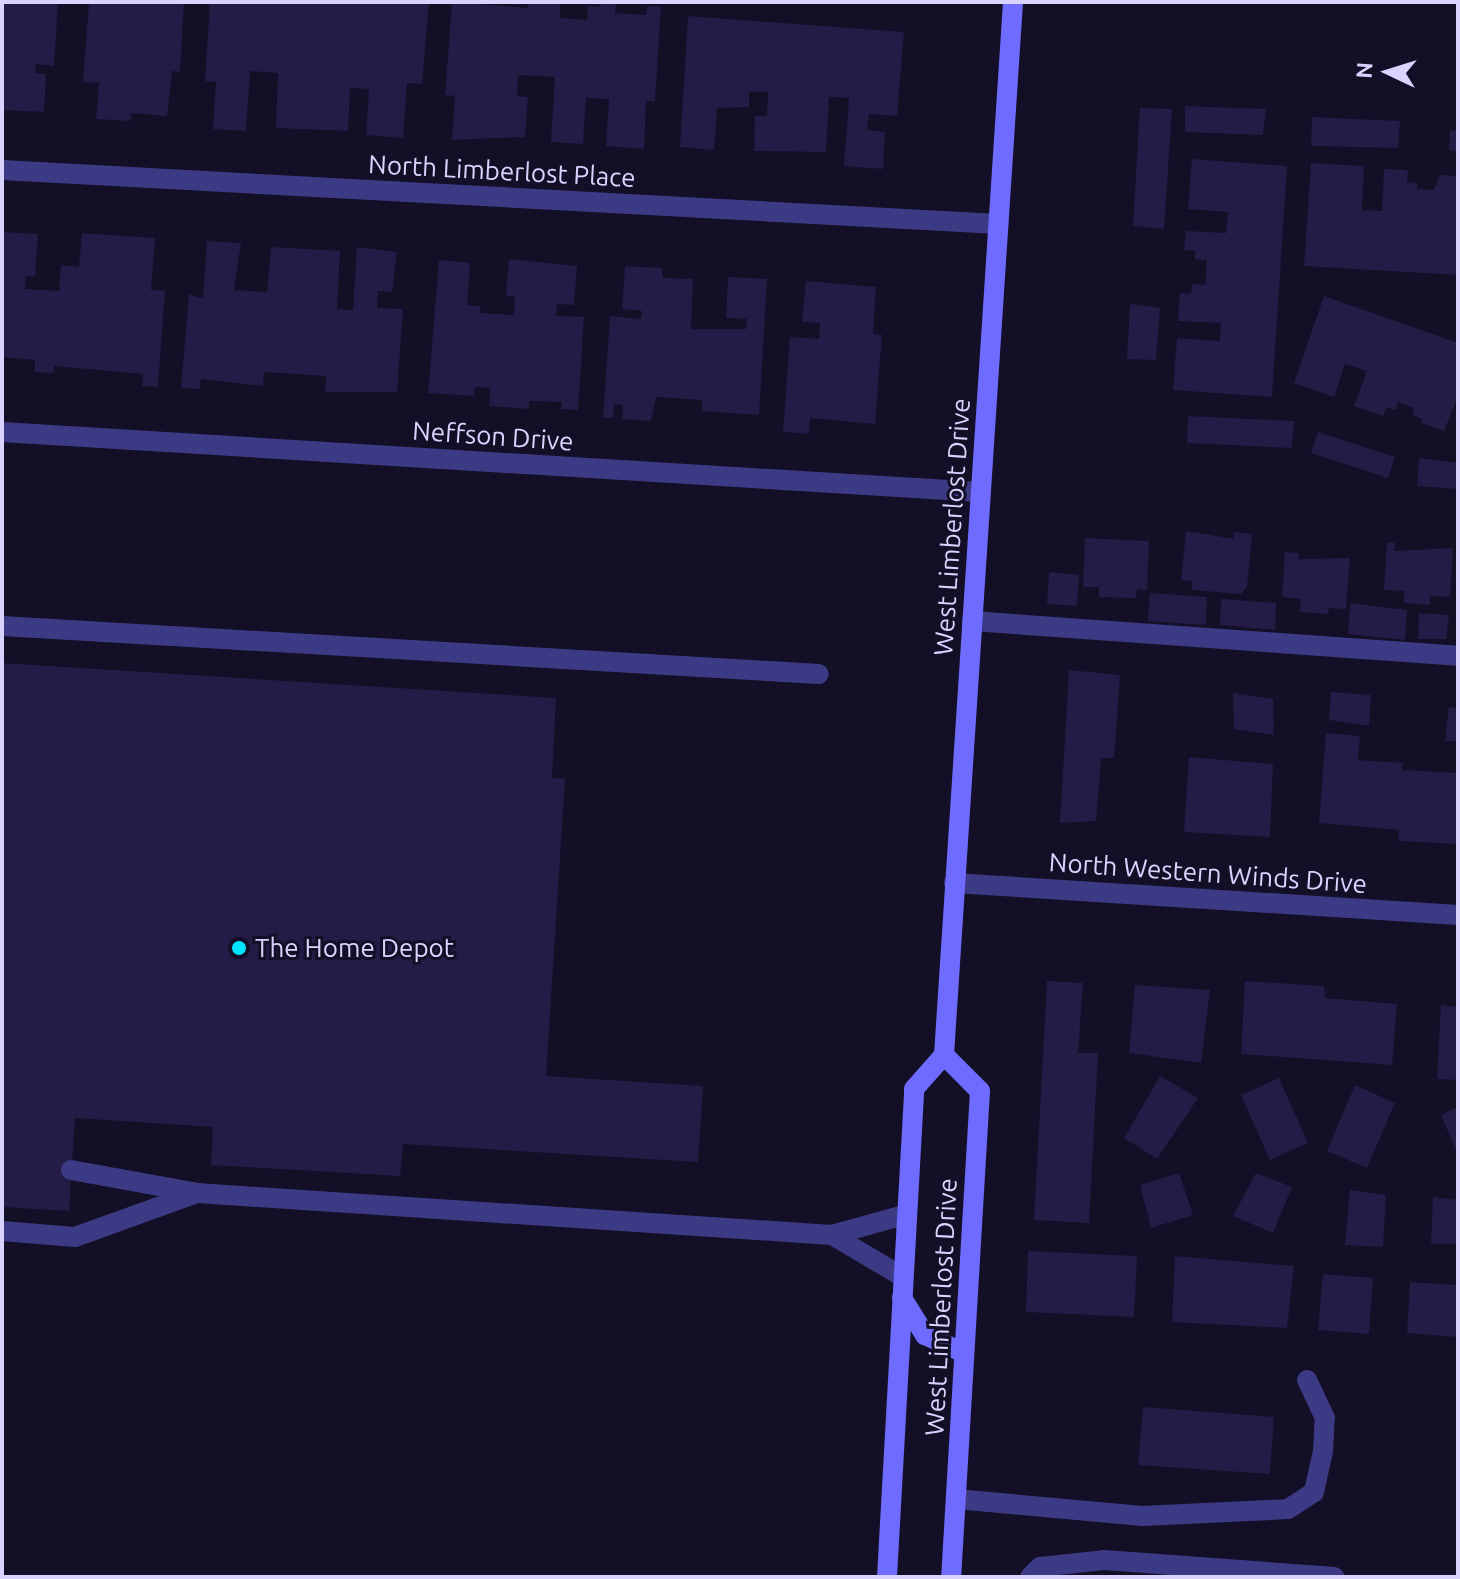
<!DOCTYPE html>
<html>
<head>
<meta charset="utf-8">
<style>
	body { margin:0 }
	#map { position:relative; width:1460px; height:1579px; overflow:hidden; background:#130f26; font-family:Ubuntu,sans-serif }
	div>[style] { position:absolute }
	.building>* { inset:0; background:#241b47 }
	.lane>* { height:20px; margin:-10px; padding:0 10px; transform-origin:10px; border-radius:10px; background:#3d3a85 }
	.street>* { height:20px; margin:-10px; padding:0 10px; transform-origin:10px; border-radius:10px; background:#3d3a85 }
	.secondary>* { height:20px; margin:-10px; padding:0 10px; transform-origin:10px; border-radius:10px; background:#6f6bff }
	.dots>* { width:22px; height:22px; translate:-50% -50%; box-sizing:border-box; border:4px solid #130f26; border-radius:50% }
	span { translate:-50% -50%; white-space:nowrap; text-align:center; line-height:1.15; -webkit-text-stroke:6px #130f26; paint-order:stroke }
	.street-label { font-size:26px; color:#d9d4ff }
	.poi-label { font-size:26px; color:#d9d4ff }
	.left { translate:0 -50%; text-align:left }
	.frame { position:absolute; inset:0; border:4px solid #d9d4ff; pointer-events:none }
	.north { position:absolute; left:1348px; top:32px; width:80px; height:80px; -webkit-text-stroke:6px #130f26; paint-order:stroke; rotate:274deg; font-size:22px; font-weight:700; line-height:32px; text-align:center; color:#d9d4ff }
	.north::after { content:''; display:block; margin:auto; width:28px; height:36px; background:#d9d4ff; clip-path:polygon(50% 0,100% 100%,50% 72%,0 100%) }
</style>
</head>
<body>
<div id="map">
	<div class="building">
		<i style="clip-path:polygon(2px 2px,58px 2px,54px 66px,36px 64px,35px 73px,46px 74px,44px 112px,2px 110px)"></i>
		<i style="clip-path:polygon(89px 2px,184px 2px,180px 72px,172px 71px,167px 116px,132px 113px,130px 121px,96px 119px,99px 83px,83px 82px)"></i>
		<i style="clip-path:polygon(210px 2px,429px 2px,422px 84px,407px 83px,403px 138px,366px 135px,369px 89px,350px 88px,348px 131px,276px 128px,278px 73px,250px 71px,246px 131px,213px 129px,216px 82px,205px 81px)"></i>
		<i style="clip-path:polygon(452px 2px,528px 8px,528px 2px,560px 2px,560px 18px,587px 20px,588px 6px,599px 7px,600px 2px,616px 3px,615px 13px,646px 15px,647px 6px,661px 7px,655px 101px,646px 101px,644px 149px,606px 146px,609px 99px,586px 98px,583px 144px,551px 142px,555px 77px,518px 75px,517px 96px,528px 97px,525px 137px,452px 140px,455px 96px,445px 95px)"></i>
		<i style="clip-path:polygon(688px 16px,904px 32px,897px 116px,869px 114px,867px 130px,885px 132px,883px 169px,844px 166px,849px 98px,829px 97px,826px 152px,754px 151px,755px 116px,767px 116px,768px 92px,749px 92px,749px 107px,717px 108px,714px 150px,680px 147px)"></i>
		<i style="clip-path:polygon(1185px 106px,1266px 109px,1263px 135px,1185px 132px)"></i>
		<i style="clip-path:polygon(1140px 108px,1172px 109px,1164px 229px,1133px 226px)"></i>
		<i style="clip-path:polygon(1312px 117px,1400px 121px,1398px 148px,1311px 146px)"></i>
		<i style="clip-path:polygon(1450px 130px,1458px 131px,1458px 151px,1449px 150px)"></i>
		<i style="clip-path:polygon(1192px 159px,1287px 166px,1272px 397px,1173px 390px,1177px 338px,1220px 341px,1221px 323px,1178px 321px,1180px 293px,1191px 294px,1192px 284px,1205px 285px,1207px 260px,1195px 259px,1195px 251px,1184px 250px,1186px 231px,1226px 233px,1228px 212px,1188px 209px)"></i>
		<i style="clip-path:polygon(1311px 163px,1364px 166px,1362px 210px,1382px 211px,1384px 169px,1408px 170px,1407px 182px,1417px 183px,1417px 189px,1434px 190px,1440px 175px,1458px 176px,1458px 275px,1304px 266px)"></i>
		<i style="clip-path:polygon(2px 232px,38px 234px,35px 277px,26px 276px,25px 289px,59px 291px,61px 265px,79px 267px,82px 233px,155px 238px,151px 290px,165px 291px,158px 387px,142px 386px,143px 374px,54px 366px,53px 373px,35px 372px,35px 360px,2px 357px)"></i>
		<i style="clip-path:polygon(207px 241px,241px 243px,234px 290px,267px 292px,271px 247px,340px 251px,337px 309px,353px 310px,357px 247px,397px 252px,392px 292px,378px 291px,377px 308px,403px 309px,397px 392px,325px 392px,326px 376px,264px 372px,263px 386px,201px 379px,200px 389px,181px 388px,189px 294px,203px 299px)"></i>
		<i style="clip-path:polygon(509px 259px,577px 266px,574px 305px,557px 304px,556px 316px,584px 317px,578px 410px,561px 409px,562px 402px,529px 401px,529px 409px,489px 406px,490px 388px,475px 387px,474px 396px,428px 393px,439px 260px,470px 263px,467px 305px,480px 306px,481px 313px,514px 315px,515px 297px,506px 296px)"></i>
		<i style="clip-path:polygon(625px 266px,662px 268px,663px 278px,693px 279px,691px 329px,746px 329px,747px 319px,726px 318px,728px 277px,767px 279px,759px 415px,702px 411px,702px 400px,656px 397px,651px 421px,622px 419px,623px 405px,614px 404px,613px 418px,603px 418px,610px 316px,641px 319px,642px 311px,622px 309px)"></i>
		<i style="clip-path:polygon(806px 281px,876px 287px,873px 334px,882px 335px,875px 424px,810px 418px,809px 434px,783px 432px,790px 337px,819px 339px,820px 323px,802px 322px)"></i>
		<i style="clip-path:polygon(1324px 296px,1458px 343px,1458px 396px,1444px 431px,1421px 423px,1423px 419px,1412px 415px,1414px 408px,1398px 402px,1396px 410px,1386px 407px,1383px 416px,1354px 406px,1367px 371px,1345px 364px,1334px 397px,1294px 383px)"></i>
		<i style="clip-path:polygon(1130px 304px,1160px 308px,1156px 360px,1127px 359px)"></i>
		<i style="clip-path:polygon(1188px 416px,1294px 421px,1292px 448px,1187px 443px)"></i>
		<i style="clip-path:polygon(1318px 432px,1395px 457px,1388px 478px,1311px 453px)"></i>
		<i style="clip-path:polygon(1419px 458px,1458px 463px,1458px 489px,1417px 486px)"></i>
		<i style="clip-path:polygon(1186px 531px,1234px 539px,1234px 532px,1252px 534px,1247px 587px,1241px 594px,1192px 590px,1192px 581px,1181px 580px)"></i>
		<i style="clip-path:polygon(1085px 538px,1149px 541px,1147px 590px,1137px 589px,1136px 598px,1099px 597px,1099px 587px,1083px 587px)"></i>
		<i style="clip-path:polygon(1387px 543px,1395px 543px,1394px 551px,1453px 548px,1450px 597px,1430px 596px,1430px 605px,1404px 603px,1404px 591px,1384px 590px)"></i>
		<i style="clip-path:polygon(1285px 552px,1299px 553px,1298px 559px,1350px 558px,1346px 609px,1329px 608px,1328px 614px,1300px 612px,1301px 599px,1282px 597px)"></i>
		<i style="clip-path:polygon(1049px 572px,1079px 575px,1077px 606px,1047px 604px)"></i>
		<i style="clip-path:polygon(1150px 593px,1207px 597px,1206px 625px,1148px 621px)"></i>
		<i style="clip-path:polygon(1221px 599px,1276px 603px,1275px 630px,1220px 625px)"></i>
		<i style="clip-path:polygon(1350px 603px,1407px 610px,1405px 640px,1348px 634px)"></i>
		<i style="clip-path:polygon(1419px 613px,1449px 615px,1446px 639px,1418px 639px)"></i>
		<i style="clip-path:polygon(2px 663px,556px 698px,552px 778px,565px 779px,546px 1076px,703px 1086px,698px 1162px,403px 1144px,400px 1176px,211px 1165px,213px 1127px,75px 1118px,69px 1211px,2px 1207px)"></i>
		<i style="clip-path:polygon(1069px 670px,1120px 675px,1114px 758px,1101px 758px,1096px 821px,1060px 823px)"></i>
		<i style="clip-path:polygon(1331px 692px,1371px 695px,1369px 726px,1329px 720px)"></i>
		<i style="clip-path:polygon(1233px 693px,1273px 699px,1274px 735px,1234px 729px)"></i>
		<i style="clip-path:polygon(1449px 707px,1458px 708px,1458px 741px,1445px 741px)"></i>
		<i style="clip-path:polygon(1326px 733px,1360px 736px,1358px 760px,1403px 763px,1402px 770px,1458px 773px,1458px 844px,1398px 841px,1399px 830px,1319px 823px)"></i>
		<i style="clip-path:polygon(1189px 757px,1273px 764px,1270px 837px,1184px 832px)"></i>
		<i style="clip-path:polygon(1047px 981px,1083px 983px,1078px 1053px,1098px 1053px,1089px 1223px,1034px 1220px)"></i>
		<i style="clip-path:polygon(1245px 981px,1324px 986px,1325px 998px,1397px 1004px,1392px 1065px,1241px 1054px)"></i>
		<i style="clip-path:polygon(1135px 985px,1210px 990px,1201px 1063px,1129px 1053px)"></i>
		<i style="clip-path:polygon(1441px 1005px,1458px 1007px,1458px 1080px,1437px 1079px)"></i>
		<i style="clip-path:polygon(1160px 1076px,1198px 1098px,1157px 1159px,1124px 1138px)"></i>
		<i style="clip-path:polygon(1279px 1078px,1308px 1143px,1270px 1160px,1241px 1095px)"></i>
		<i style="clip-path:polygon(1355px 1085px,1395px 1103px,1367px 1168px,1327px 1151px)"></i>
		<i style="clip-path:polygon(1458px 1107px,1458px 1155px,1441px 1115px)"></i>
		<i style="clip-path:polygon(1179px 1173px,1193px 1215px,1151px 1228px,1140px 1185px)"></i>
		<i style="clip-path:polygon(1256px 1173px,1292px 1187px,1273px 1233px,1233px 1216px)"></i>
		<i style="clip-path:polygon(1350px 1190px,1386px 1195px,1383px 1247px,1345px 1245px)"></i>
		<i style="clip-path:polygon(1433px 1197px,1458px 1200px,1458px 1244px,1431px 1244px)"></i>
		<i style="clip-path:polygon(1028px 1251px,1137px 1256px,1134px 1317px,1026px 1312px)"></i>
		<i style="clip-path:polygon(1175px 1256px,1294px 1266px,1287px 1328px,1172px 1322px)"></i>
		<i style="clip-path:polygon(1323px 1274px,1373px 1278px,1369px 1334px,1318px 1330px)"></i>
		<i style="clip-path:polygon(1410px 1282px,1458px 1285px,1458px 1337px,1407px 1333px)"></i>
		<i style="clip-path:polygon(1143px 1407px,1274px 1417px,1270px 1474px,1138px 1465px)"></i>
	</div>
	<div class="lane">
		<i style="left:972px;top:621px;width:487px;rotate:4.1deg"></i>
		<i style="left:2px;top:626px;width:818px;rotate:3.36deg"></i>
		<i style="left:71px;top:1170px;width:128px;rotate:10.3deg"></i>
		<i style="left:2px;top:1231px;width:73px;rotate:4.7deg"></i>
		<i style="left:75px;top:1237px;width:130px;rotate:-19.8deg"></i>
		<i style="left:197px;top:1193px;width:636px;rotate:3.78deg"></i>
		<i style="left:832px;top:1235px;width:78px;rotate:-15.6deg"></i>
		<i style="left:832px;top:1235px;width:82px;rotate:30.6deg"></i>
		<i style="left:956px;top:1499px;width:187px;rotate:5.2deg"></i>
		<i style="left:1142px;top:1516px;width:146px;rotate:-2.7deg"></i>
		<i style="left:1288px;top:1509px;width:31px;rotate:-33deg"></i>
		<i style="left:1314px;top:1492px;width:42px;rotate:-77.6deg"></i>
		<i style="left:1323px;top:1451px;width:33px;rotate:-87deg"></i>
		<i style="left:1325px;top:1418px;width:42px;rotate:-115.3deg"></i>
		<i style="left:1030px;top:1577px;width:14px;rotate:-45deg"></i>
		<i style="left:1040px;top:1567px;width:64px;rotate:-6.2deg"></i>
		<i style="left:1104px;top:1560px;width:231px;rotate:4.2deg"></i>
	</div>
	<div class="street">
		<i style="left:2px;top:170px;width:998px;rotate:3.1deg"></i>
		<i style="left:2px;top:432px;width:980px;rotate:3.51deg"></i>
		<i style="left:954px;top:883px;width:505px;rotate:3.63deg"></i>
	</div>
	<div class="secondary">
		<i style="left:944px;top:1055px;width:51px;rotate:45deg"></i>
		<i style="left:980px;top:1091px;width:487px;rotate:93.4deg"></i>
		<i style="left:902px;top:1298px;width:44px;rotate:58.1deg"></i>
		<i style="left:925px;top:1335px;width:43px;rotate:24.8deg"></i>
		<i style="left:887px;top:1577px;width:489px;rotate:-86.8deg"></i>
		<i style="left:914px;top:1089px;width:45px;rotate:-48.6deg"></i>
		<i style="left:944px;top:1055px;width:1055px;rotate:-86.25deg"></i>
	</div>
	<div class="dots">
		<i style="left:239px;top:948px;background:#00e5ff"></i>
	</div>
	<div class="street-label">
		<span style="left:502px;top:171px;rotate:3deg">North Limberlost Place</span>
		<span style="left:493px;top:436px;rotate:4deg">Neffson Drive</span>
		<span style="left:952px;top:527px;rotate:-86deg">West Limberlost Drive</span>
		<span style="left:1208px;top:873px;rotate:4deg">North Western Winds Drive</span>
		<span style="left:941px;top:1307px;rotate:-87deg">West Limberlost Drive</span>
	</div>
	<div class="poi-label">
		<span class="left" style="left:255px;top:948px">The Home Depot</span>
	</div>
	<div class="frame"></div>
	<div class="north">N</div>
</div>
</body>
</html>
